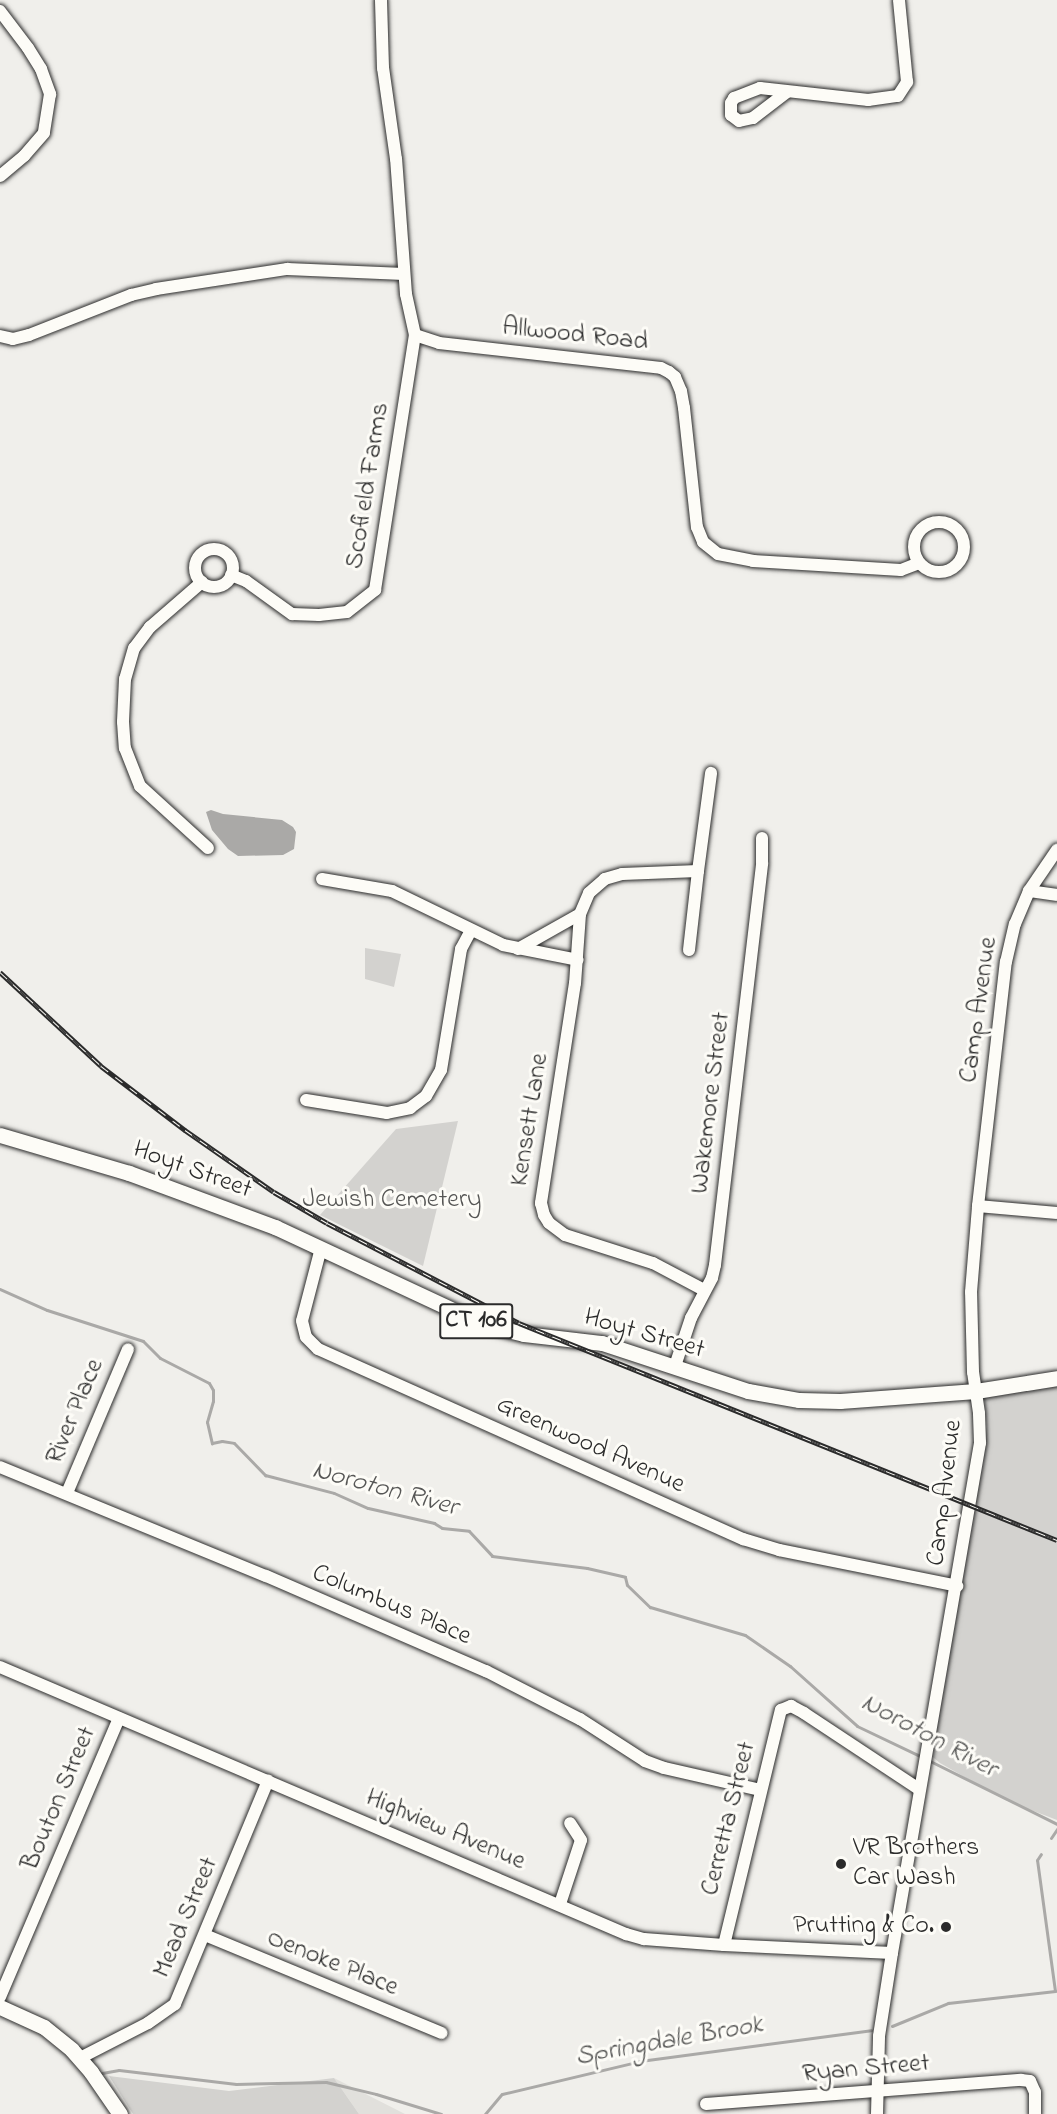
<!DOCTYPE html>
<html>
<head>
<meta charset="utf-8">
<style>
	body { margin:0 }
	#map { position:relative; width:1057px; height:2114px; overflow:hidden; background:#f0efeb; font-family:"Indie Flower",sans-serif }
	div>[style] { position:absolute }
	.built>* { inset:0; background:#e1e0dc }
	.green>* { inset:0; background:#d3d2cf }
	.water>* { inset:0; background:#aaa9a7 }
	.stream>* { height:3px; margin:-1.5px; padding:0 1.5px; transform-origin:1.5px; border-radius:1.5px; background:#aaa9a7 }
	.roads { filter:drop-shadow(0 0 2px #2b2b2b) drop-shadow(0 0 2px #2b2b2b) }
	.minor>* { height:12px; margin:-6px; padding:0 6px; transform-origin:6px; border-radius:6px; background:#fdfcf7 }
	.minor>.ring { margin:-6px; padding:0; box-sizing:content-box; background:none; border:12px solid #fdfcf7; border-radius:50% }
	.major>* { height:15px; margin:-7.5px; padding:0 7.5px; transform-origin:7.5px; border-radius:7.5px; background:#fdfcf7 }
	.rail>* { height:5px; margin-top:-2.5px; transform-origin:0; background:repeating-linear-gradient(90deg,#fdfcf7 0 9px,#2b2b2b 0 18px); box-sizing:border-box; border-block:2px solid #2b2b2b }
	.dots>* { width:16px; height:16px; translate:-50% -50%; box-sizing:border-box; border:3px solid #fdfcf7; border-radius:50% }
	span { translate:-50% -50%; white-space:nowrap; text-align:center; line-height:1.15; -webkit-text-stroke:6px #fdfcf7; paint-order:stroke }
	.shield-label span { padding:2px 4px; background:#fdfcf7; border:2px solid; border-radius:4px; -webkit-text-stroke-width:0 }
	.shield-label { font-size:24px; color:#2b2b2b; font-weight:700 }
	.street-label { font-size:26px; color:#2b2b2b }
	.park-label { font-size:26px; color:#555554 }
	.poi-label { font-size:26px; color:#2b2b2b }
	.left { translate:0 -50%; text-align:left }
	.right { translate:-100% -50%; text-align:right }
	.water-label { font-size:27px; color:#575756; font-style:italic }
</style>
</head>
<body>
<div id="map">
	<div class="built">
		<i style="clip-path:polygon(334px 2078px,405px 2114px,359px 2114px)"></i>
	</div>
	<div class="green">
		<i style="clip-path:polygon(365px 948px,401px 954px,394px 987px,365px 979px)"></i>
		<i style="clip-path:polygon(458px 1121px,423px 1266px,320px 1215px,396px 1129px)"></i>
		<i style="clip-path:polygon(1057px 1386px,1057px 1820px,1005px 1800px,940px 1763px,928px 1753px,953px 1634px,987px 1427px,984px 1395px)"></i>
		<i style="clip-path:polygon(109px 2076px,229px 2091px,334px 2078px,359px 2114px,133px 2114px)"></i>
	</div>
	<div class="water">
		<i style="clip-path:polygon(211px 810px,223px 814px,282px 820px,293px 827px,296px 832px,294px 849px,283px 855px,238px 856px,228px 849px,212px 830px,206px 812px)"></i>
	</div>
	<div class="stream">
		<i style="left:0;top:1289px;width:51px;rotate:24.1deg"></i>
		<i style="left:47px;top:1310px;width:101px;rotate:17.9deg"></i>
		<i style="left:143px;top:1341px;width:24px;rotate:45deg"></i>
		<i style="left:160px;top:1358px;width:55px;rotate:27deg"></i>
		<i style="left:209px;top:1383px;width:8px;rotate:60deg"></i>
		<i style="left:213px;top:1390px;width:11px;rotate:90deg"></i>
		<i style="left:213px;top:1401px;width:22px;rotate:106deg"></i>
		<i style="left:207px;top:1422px;width:22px;rotate:77deg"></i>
		<i style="left:212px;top:1443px;width:10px;rotate:-11deg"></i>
		<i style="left:222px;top:1441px;width:12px;rotate:9deg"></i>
		<i style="left:234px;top:1443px;width:45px;rotate:45.9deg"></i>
		<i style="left:265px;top:1475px;width:71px;rotate:14.6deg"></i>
		<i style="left:334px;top:1493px;width:37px;rotate:24deg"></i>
		<i style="left:368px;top:1508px;width:68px;rotate:12.8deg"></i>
		<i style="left:434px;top:1523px;width:9px;rotate:32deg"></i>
		<i style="left:442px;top:1528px;width:27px;rotate:6deg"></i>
		<i style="left:469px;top:1531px;width:34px;rotate:47deg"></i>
		<i style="left:492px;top:1556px;width:96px;rotate:7.2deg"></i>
		<i style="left:587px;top:1568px;width:39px;rotate:13deg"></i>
		<i style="left:625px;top:1577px;width:8px;rotate:76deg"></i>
		<i style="left:627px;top:1585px;width:32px;rotate:44deg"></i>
		<i style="left:650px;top:1607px;width:99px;rotate:16.4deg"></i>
		<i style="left:745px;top:1635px;width:55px;rotate:34.6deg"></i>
		<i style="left:790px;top:1666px;width:90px;rotate:41.8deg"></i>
		<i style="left:857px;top:1726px;width:74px;rotate:25.5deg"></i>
		<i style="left:930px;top:1761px;width:142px;rotate:26.4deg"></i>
		<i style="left:1051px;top:1838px;width:11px;rotate:-56deg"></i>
		<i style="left:892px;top:2026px;width:61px;rotate:-22.3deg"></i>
		<i style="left:948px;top:2003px;width:108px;rotate:-6.4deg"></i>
		<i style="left:1055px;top:1991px;width:132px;rotate:-97.8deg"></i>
		<i style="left:1037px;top:1860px;width:7px;rotate:-56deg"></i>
		<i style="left:102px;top:2073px;width:17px;rotate:-10deg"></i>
		<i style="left:119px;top:2070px;width:118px;rotate:6.8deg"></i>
		<i style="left:236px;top:2084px;width:90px;rotate:-1.3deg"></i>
		<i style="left:326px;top:2082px;width:51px;rotate:13.5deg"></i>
		<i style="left:376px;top:2094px;width:68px;rotate:17.1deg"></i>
		<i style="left:485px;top:2114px;width:26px;rotate:-50deg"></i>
		<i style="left:502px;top:2094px;width:142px;rotate:-13.4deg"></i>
		<i style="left:640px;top:2061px;width:233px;rotate:-7.6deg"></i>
	</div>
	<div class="roads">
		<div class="minor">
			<i style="left:0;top:11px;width:46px;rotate:52.9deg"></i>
			<i style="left:28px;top:48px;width:25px;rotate:58deg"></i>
			<i style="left:41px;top:69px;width:27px;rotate:70deg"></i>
			<i style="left:50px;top:94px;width:39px;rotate:99deg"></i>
			<i style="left:44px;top:133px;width:30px;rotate:131deg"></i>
			<i style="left:24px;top:156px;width:31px;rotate:140deg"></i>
			<i style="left:787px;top:92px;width:43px;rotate:142.6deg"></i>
			<i style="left:753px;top:118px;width:14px;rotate:168deg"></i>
			<i style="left:739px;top:121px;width:10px;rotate:-143deg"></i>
			<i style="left:731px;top:115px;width:12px;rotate:-90deg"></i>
			<i style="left:731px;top:103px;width:6px;rotate:-59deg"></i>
			<i style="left:734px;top:98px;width:28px;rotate:-21deg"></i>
			<i style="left:760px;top:88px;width:109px;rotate:6.3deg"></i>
			<i style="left:868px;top:100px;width:30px;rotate:-8deg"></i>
			<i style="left:898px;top:96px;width:17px;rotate:-57deg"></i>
			<i style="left:907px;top:82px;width:82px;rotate:-95.6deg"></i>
			<i style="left:415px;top:335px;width:25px;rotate:18deg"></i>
			<i style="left:439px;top:343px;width:223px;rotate:6.4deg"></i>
			<i style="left:661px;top:368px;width:9px;rotate:27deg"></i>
			<i style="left:669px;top:372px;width:8px;rotate:40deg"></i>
			<i style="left:675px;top:377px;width:15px;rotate:67deg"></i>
			<i style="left:681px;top:391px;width:17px;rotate:80deg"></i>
			<i style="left:684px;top:408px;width:120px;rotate:83.8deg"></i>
			<i style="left:697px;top:527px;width:16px;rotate:68deg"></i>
			<i style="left:703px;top:542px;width:19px;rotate:39deg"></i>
			<i style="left:718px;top:554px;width:36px;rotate:11deg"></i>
			<i style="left:753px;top:561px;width:148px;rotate:3.5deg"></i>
			<i style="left:901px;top:570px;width:19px;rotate:-21deg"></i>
			<i style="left:0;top:336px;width:13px;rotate:13deg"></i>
			<i style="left:13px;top:339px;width:16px;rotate:-14deg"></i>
			<i style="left:29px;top:335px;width:110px;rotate:-21.4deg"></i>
			<i style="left:131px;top:295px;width:26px;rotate:-13deg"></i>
			<i style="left:156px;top:289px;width:133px;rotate:-8.7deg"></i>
			<i style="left:287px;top:269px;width:117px;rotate:2.4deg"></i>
			<i class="ring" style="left:914px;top:522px;width:38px;height:38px"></i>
			<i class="ring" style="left:195px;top:549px;width:26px;height:26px"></i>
			<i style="left:231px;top:575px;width:16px;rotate:22deg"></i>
			<i style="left:246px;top:581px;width:57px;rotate:35.7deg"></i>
			<i style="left:292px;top:614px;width:27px;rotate:2deg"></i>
			<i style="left:319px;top:615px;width:28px;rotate:-6deg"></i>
			<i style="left:347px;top:612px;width:36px;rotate:-38deg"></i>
			<i style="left:375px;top:590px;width:258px;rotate:-81.1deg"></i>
			<i style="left:415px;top:335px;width:42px;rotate:-102.4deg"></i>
			<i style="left:406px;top:294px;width:135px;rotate:-94.2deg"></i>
			<i style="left:396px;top:159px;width:92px;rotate:-98.1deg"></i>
			<i style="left:383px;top:68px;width:68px;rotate:-91.7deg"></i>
			<i style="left:202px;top:582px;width:69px;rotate:139.1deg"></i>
			<i style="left:150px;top:627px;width:26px;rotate:127deg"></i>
			<i style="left:134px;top:648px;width:32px;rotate:106deg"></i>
			<i style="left:125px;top:679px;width:43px;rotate:92.7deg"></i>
			<i style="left:123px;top:722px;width:26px;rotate:86deg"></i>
			<i style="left:125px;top:748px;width:41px;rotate:68.5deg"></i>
			<i style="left:140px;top:786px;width:92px;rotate:42.4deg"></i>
			<i style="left:698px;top:871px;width:99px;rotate:-82.4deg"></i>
			<i style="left:322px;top:879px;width:71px;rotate:9.7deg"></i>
			<i style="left:392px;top:891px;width:123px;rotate:25.9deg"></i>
			<i style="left:503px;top:945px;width:76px;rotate:11.3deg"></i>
			<i style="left:1029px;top:891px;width:28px;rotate:8deg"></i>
			<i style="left:518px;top:949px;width:71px;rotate:-29.4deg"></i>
			<i style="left:689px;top:950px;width:80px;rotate:-83.5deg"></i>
			<i style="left:698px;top:871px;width:76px;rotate:177.7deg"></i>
			<i style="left:622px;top:874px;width:18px;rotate:164deg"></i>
			<i style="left:605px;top:879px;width:21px;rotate:139deg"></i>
			<i style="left:589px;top:893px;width:23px;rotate:113deg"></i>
			<i style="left:580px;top:914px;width:69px;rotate:94.1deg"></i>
			<i style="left:575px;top:983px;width:223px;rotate:98.8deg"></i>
			<i style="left:541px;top:1203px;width:12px;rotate:76deg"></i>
			<i style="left:544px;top:1215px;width:9px;rotate:58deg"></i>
			<i style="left:549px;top:1223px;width:20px;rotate:37deg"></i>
			<i style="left:565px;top:1235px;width:92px;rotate:17.7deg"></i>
			<i style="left:653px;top:1263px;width:58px;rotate:27.9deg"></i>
			<i style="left:306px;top:1100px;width:82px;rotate:9.1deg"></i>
			<i style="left:387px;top:1113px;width:24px;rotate:-12deg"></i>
			<i style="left:410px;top:1108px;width:20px;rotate:-37deg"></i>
			<i style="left:426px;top:1096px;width:30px;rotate:-60deg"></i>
			<i style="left:441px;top:1070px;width:123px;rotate:-80.6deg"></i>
			<i style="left:461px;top:949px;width:21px;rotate:-62deg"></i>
			<i style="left:978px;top:1206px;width:79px;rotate:5.1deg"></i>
			<i style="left:321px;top:1248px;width:75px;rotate:104.6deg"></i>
			<i style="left:302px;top:1321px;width:16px;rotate:76deg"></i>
			<i style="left:306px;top:1337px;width:17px;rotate:45deg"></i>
			<i style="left:318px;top:1349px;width:466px;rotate:24.1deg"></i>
			<i style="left:743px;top:1539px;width:38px;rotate:17deg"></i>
			<i style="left:779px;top:1550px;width:182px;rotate:11.4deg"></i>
			<i style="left:675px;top:1366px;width:51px;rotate:-71.6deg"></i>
			<i style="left:691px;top:1318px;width:45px;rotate:-62.3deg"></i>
			<i style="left:712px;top:1278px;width:13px;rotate:-77deg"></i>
			<i style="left:715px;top:1265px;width:405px;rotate:-83.3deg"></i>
			<i style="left:762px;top:863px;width:25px;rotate:-90deg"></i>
			<i style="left:0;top:1467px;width:287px;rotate:22.3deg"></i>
			<i style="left:266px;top:1576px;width:240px;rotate:23.4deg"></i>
			<i style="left:486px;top:1671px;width:106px;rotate:27.1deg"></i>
			<i style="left:580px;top:1719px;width:77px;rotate:32.9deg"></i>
			<i style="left:645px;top:1761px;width:20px;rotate:20deg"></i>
			<i style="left:664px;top:1768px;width:98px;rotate:12.9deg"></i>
			<i style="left:67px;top:1493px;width:156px;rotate:-67deg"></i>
			<i style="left:0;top:1667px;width:681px;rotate:23.1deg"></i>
			<i style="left:626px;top:1934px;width:19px;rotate:16deg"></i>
			<i style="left:644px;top:1939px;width:80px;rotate:4.3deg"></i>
			<i style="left:724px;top:1945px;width:168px;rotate:2.7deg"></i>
			<i style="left:560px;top:1904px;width:67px;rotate:-71.8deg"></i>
			<i style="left:581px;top:1840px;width:20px;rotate:-123deg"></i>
			<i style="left:205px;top:1935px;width:256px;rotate:22.5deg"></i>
			<i style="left:724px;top:1945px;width:242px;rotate:-76.4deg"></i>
			<i style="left:781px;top:1710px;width:11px;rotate:-22deg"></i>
			<i style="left:791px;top:1706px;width:15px;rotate:28deg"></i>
			<i style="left:804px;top:1713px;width:138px;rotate:33.5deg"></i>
			<i style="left:0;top:1997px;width:303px;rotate:-66.9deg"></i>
			<i style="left:80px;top:2058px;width:76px;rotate:-27.2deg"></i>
			<i style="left:148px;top:2023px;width:33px;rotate:-35deg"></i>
			<i style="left:175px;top:2004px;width:242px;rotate:-67.4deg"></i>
			<i style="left:706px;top:2104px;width:316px;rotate:-4.4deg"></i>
			<i style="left:1021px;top:2080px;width:9px;rotate:6deg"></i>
			<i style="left:1030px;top:2081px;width:12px;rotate:66deg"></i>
			<i style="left:1035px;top:2092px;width:22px;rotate:90deg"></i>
			<i style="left:877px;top:2114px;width:78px;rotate:-88.5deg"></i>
			<i style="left:879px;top:2036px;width:84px;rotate:-81.1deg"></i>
			<i style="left:892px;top:1953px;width:518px;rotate:-80.21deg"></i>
			<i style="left:980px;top:1443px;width:30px;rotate:-92deg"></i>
			<i style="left:979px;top:1413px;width:41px;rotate:-98.3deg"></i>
			<i style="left:973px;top:1372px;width:80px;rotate:-91.4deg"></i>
			<i style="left:971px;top:1292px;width:86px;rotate:-85.3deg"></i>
			<i style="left:978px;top:1206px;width:246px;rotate:-83.5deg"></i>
			<i style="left:1006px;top:962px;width:39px;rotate:-77deg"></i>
			<i style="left:1015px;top:924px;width:36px;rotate:-67deg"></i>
			<i style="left:1029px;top:891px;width:50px;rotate:-55.7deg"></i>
		</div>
		<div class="major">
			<i style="left:0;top:1135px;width:134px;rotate:16.4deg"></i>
			<i style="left:129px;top:1173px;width:156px;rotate:20.3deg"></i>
			<i style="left:275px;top:1227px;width:230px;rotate:25deg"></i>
			<i style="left:483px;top:1324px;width:42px;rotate:13.7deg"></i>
			<i style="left:524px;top:1334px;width:79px;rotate:6.6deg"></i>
			<i style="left:602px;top:1343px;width:154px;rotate:18.2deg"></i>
			<i style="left:748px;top:1391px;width:52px;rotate:10deg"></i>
			<i style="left:799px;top:1400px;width:41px;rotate:1.4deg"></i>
			<i style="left:840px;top:1401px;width:136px;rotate:-4.2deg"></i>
			<i style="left:976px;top:1391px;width:82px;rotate:-9.1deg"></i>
			<i style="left:0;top:2007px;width:48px;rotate:24.4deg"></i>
			<i style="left:44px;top:2027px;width:36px;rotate:39deg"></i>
			<i style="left:72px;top:2050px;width:29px;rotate:49deg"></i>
			<i style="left:91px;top:2072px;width:51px;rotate:55.4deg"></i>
		</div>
	</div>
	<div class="rail">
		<i style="left:0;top:972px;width:138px;rotate:42.9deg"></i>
		<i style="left:101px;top:1066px;width:106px;rotate:37.3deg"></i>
		<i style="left:185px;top:1130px;width:108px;rotate:34.9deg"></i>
		<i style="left:274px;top:1192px;width:61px;rotate:30.3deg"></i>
		<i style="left:327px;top:1223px;width:216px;rotate:27.5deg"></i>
		<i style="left:519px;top:1323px;width:580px;rotate:21.97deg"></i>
	</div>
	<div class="dots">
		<i style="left:841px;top:1864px;background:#2b2b2b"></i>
		<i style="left:946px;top:1927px;background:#2b2b2b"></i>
	</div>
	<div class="shield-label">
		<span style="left:476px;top:1321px">CT 106</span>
	</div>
	<div class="street-label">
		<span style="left:575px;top:336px;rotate:6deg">Allwood Road</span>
		<span style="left:369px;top:486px;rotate:-81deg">Scofield Farms</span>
		<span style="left:980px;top:1010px;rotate:-82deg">Camp Avenue</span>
		<span style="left:712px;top:1103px;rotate:-83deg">Wakemore Street</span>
		<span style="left:531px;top:1120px;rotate:-81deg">Kensett Lane</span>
		<span style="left:192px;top:1171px;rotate:20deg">Hoyt Street</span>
		<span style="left:644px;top:1335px;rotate:16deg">Hoyt Street</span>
		<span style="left:76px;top:1412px;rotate:-67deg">River Place</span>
		<span style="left:590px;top:1446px;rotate:24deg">Greenwood Avenue</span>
		<span style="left:946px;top:1493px;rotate:-83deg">Camp Avenue</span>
		<span style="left:391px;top:1606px;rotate:23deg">Columbus Place</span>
		<span style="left:60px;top:1799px;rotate:-67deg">Bouton Street</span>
		<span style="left:730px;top:1819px;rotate:-76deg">Cerretta Street</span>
		<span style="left:445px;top:1831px;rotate:23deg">Highview Avenue</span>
		<span style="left:187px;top:1918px;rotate:-67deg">Mead Street</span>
		<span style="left:332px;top:1964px;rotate:22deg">Oenoke Place</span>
		<span style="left:866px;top:2070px;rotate:-5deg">Ryan Street</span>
	</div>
	<div class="park-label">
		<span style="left:392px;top:1201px">Jewish Cemetery</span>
	</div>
	<div class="poi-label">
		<span class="left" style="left:853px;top:1864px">VR Brothers<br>Car Wash</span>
		<span class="right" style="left:934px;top:1927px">Prutting &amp; Co.</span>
	</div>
	<div class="water-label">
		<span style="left:385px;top:1489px;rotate:15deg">Noroton River</span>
		<span style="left:929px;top:1736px;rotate:28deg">Noroton River</span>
		<span style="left:669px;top:2041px;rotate:-10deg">Springdale Brook</span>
	</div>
</div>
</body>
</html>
